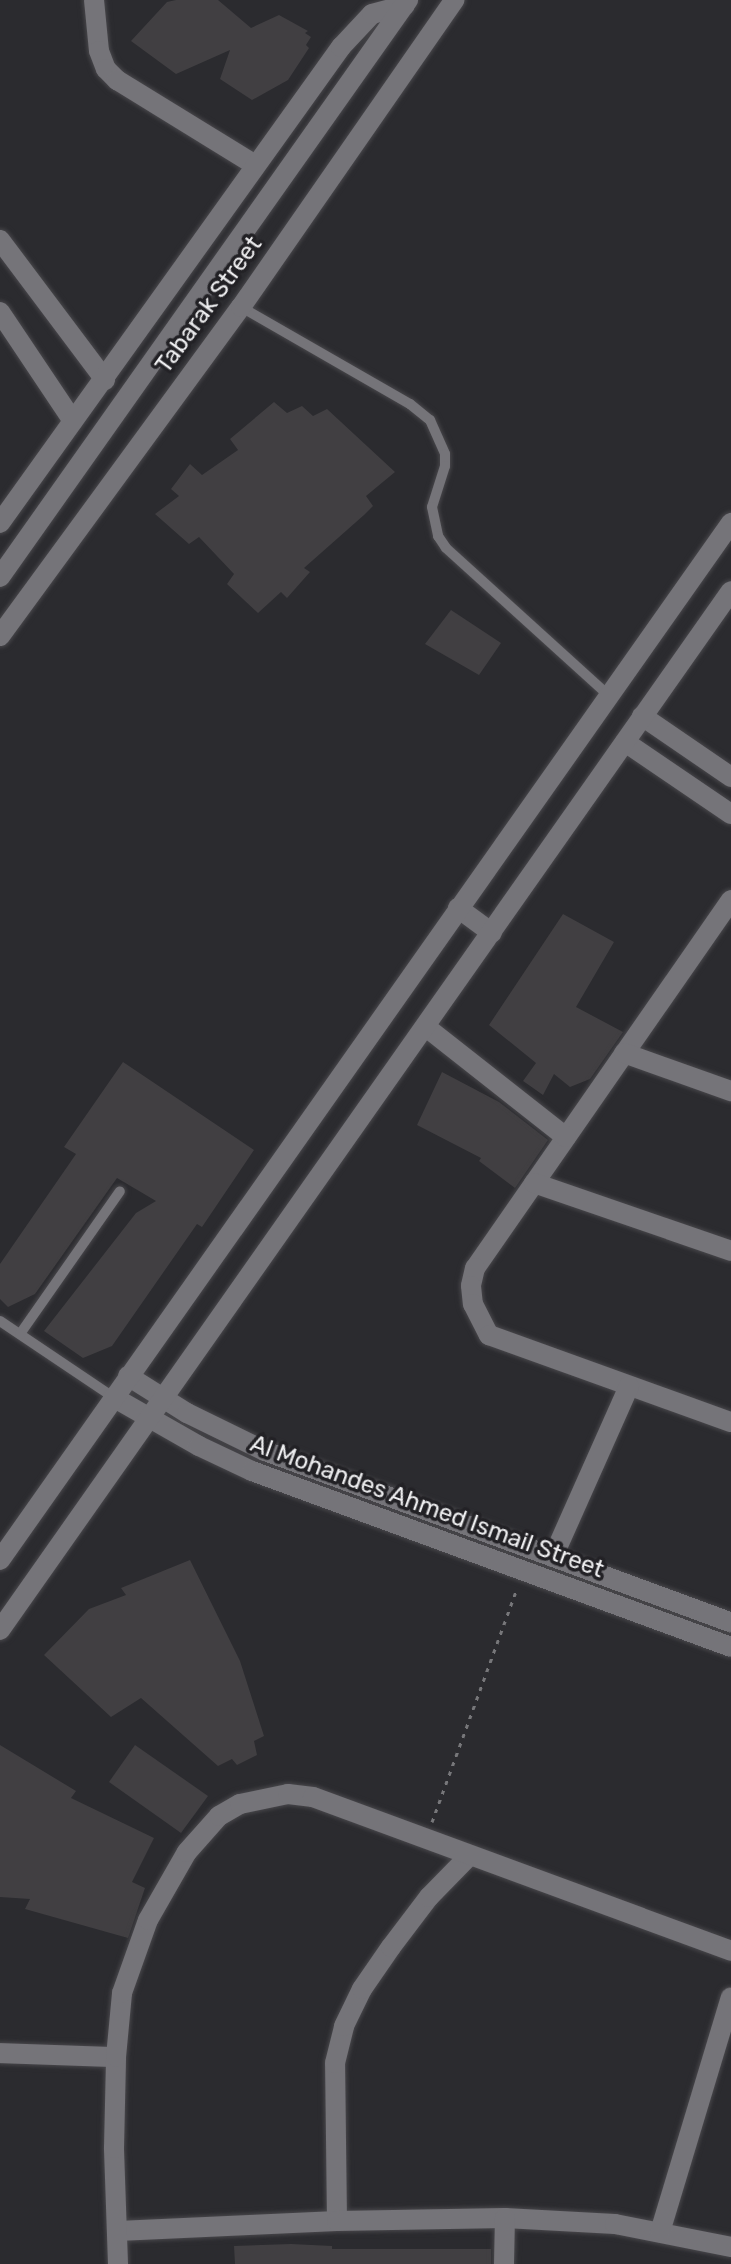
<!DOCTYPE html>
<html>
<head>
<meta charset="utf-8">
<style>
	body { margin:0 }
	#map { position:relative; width:731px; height:2264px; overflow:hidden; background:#2b2b2f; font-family:Rubik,sans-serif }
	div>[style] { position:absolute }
	.building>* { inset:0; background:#413f42 }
	.path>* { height:3px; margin-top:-1.5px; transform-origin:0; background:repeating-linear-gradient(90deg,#77777a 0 4px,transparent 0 10px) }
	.roads { filter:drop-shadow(0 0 2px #48474b) drop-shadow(0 0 2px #48474b) }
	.lane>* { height:10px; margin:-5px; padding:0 5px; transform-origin:5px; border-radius:5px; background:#757479 }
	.street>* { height:20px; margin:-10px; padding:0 10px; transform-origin:10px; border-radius:10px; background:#757479 }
	.secondary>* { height:20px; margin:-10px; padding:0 10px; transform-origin:10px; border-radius:10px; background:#757479 }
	span { translate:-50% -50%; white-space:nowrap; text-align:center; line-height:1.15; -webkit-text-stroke:7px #222125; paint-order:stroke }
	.street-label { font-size:24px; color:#ededef }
</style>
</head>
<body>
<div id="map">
	<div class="building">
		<i style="clip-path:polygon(176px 0,218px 0,251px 28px,279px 15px,308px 31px,305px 33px,311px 37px,306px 45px,309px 48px,288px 80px,252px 100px,220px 79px,230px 50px,176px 74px,131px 41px,167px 2px)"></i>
		<i style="clip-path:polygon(274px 402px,287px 413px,302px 406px,313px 416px,327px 409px,395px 472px,366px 496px,373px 506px,364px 515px,304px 568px,310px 572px,287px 598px,281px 592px,258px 613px,227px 584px,234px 574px,199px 537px,189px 544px,155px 514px,179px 496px,171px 489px,190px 464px,202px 475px,238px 450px,230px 439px)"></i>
		<i style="clip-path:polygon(451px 610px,501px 643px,479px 675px,425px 644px)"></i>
		<i style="clip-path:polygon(563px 914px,614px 942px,576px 1007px,623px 1032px,590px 1079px,570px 1087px,554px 1074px,543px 1095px,523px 1081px,536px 1063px,489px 1025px)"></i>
		<i style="clip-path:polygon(123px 1062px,254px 1150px,202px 1227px,197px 1224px,112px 1346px,83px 1358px,44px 1331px,136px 1213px,156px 1201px,117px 1178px,35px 1294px,8px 1307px,0 1299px,0 1264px,76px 1154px,64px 1147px)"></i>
		<i style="clip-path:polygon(442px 1072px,499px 1102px,548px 1140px,515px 1188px,479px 1161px,481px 1158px,417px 1125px)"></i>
		<i style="clip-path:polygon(190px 1560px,240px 1661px,264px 1736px,254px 1741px,257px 1755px,237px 1765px,232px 1759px,218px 1766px,141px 1698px,111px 1717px,44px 1655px,89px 1609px,126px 1595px,121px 1588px)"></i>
		<i style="clip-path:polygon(0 1745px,76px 1791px,71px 1798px,154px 1838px,132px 1882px,145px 1888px,128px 1938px,25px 1909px,30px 1899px,0 1897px)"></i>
		<i style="clip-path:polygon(135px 1745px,208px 1796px,181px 1833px,109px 1782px)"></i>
		<i style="clip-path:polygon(291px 2244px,332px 2246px,332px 2249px,491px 2249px,491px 2264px,235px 2264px,234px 2246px)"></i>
	</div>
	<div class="path">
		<i style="left:432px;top:1822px;width:249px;rotate:-70deg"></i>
	</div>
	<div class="roads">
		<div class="lane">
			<i style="left:241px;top:307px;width:195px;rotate:29.9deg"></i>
			<i style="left:410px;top:404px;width:26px;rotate:39deg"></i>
			<i style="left:430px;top:420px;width:37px;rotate:66deg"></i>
			<i style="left:445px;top:454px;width:12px;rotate:90deg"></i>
			<i style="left:445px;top:466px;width:43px;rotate:107.6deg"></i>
			<i style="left:432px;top:507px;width:30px;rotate:78deg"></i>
			<i style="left:438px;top:536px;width:14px;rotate:56deg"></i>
			<i style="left:446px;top:548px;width:220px;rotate:42.2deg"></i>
			<i style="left:0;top:1321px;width:136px;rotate:33.9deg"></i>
			<i style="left:20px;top:1334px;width:174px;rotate:-55deg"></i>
		</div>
		<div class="street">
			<i style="left:94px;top:0;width:51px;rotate:84.4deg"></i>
			<i style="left:99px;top:51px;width:19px;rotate:69deg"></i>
			<i style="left:106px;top:69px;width:16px;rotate:45deg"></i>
			<i style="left:117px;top:80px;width:162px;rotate:31.6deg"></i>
			<i style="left:0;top:240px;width:175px;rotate:53.1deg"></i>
			<i style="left:0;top:312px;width:131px;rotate:56.2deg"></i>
			<i style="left:0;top:523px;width:586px;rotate:-54.38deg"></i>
			<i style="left:341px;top:47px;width:45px;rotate:-46.8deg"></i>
			<i style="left:372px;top:14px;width:34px;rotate:-15deg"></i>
			<i style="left:642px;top:716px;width:108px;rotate:34.4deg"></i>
			<i style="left:625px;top:742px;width:128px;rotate:34.2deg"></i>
			<i style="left:731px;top:900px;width:448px;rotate:124.8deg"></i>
			<i style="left:475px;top:1268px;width:18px;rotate:103deg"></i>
			<i style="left:471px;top:1286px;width:18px;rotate:84deg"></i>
			<i style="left:473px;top:1304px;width:35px;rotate:63deg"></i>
			<i style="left:489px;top:1335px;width:257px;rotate:19.8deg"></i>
			<i style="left:426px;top:1027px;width:178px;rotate:38.2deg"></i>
			<i style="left:624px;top:1053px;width:114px;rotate:19.6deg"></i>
			<i style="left:534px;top:1183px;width:208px;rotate:19deg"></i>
			<i style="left:128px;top:1376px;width:70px;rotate:32.1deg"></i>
			<i style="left:187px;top:1413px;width:87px;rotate:26deg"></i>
			<i style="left:265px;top:1451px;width:496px;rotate:20.2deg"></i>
			<i style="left:113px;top:1397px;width:99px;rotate:29.7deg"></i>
			<i style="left:199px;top:1446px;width:59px;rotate:25.3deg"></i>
			<i style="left:252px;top:1471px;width:510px;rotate:20.17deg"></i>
			<i style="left:553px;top:1557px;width:187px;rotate:-66deg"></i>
			<i style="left:0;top:2053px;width:116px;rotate:2deg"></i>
			<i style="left:337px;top:2221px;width:158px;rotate:-90.7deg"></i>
			<i style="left:335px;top:2063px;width:38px;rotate:-76deg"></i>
			<i style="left:344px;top:2026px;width:41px;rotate:-64.1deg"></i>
			<i style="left:362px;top:1989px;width:51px;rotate:-55.4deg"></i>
			<i style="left:391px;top:1947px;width:63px;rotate:-52.8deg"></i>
			<i style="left:429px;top:1897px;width:57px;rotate:-45.7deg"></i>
			<i style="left:118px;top:2231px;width:219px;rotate:-2.6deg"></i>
			<i style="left:337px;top:2221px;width:168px;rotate:-1deg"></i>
			<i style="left:505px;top:2218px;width:110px;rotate:3.1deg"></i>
			<i style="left:615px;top:2224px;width:118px;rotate:11.2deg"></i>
			<i style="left:660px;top:2232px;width:245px;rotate:-73.2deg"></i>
			<i style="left:118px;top:2264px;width:116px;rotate:-92deg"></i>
			<i style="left:114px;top:2148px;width:91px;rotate:-88.7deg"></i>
			<i style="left:116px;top:2057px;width:64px;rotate:-84.6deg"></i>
			<i style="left:122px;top:1993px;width:77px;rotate:-70.4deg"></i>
			<i style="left:148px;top:1920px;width:78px;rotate:-60.2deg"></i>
			<i style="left:187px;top:1852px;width:48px;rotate:-48.4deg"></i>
			<i style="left:219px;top:1816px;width:24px;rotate:-30deg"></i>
			<i style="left:240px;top:1804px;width:49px;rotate:-11.8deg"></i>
			<i style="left:288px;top:1794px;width:25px;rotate:7deg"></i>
			<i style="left:313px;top:1797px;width:445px;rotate:20.2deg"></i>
			<i style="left:504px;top:2264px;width:46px;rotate:-88.8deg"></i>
		</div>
		<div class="secondary">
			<i style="left:0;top:577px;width:707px;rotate:-54.74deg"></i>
			<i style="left:0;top:636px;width:408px;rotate:-53.8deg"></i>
			<i style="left:241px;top:307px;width:374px;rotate:-55.2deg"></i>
			<i style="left:458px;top:908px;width:42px;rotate:36.3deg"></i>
			<i style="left:0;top:1560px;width:1269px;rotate:-54.82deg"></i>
			<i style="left:0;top:1630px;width:1270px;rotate:-54.87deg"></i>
		</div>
	</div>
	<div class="street-label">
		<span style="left:209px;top:305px;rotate:-54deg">Tabarak Street</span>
		<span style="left:427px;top:1507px;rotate:20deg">Al Mohandes Ahmed Ismail Street</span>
	</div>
</div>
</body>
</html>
